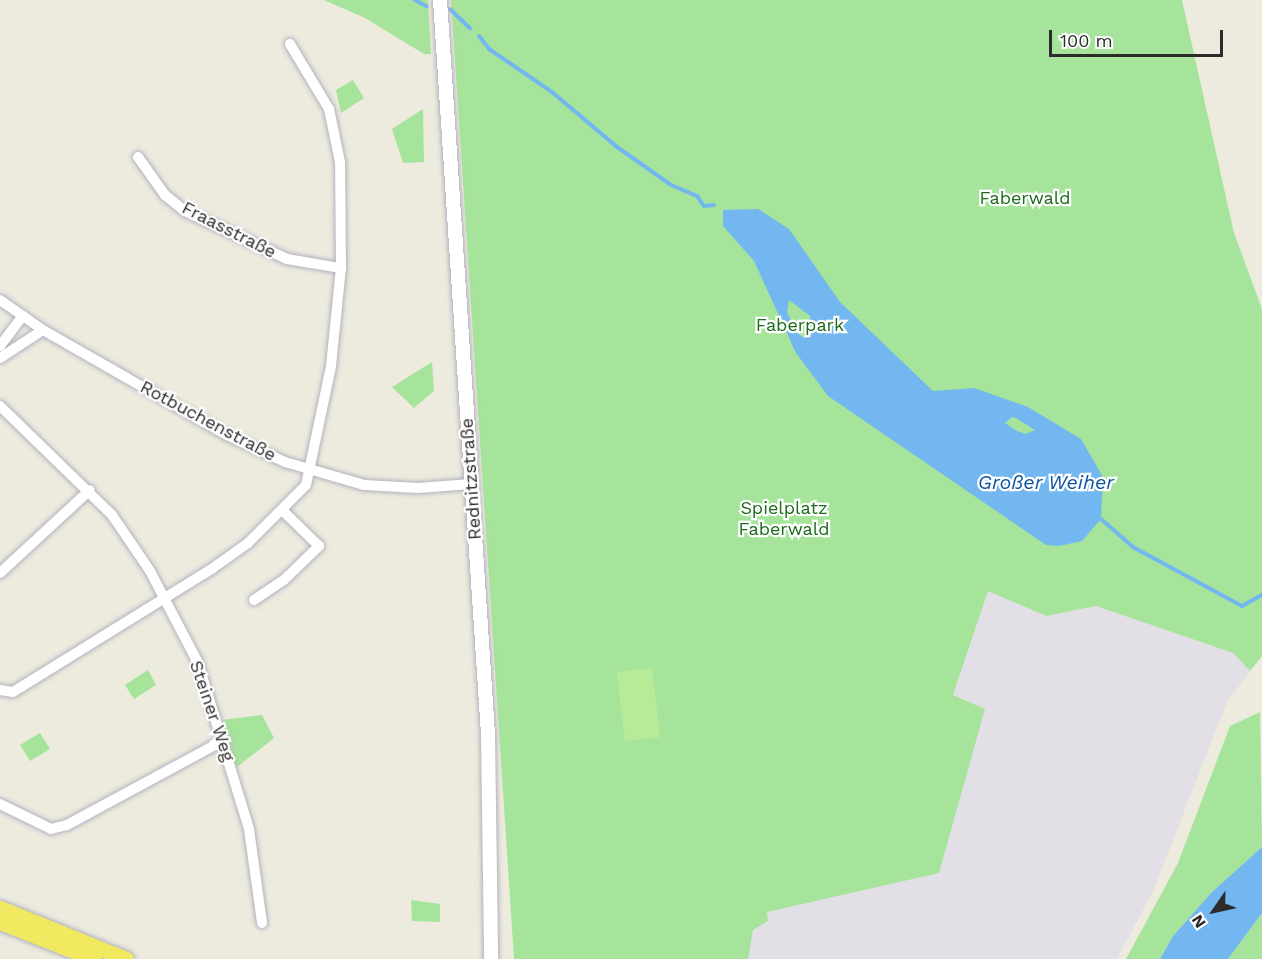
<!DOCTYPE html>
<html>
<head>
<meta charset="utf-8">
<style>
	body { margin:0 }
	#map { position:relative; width:1262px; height:959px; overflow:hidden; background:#edeade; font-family:"Work Sans",sans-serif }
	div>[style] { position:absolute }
	.industrial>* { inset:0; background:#e2dfe6 }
	.green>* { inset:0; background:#a6e49b }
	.pitch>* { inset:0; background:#b8eb97 }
	.water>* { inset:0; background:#72b7ef }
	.stream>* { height:4px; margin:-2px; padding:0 2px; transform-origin:2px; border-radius:2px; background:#72b7ef }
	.roads { filter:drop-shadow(0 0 2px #b2b2bf) drop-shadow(0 0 2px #b2b2bf) }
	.minor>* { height:10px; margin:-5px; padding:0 5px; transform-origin:5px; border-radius:5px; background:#fff }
	.secondary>* { height:14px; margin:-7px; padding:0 7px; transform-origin:7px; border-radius:7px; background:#fff }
	.primary>* { height:15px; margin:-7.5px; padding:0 7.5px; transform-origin:7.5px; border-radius:7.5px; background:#f1ea60 }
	span { translate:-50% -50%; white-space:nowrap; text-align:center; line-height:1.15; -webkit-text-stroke:4.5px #fff; paint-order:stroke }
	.park-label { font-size:18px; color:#1c6a1b }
	.street-label { font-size:18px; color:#2c2c2c }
	.water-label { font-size:20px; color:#0d529e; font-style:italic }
	.north { position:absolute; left:1184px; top:881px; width:60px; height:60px; -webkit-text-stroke:4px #fff; paint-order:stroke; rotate:236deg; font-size:16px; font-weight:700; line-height:24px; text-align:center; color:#2c2c2c }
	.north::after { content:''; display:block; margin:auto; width:21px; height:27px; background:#2c2c2c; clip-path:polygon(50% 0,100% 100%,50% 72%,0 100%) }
	.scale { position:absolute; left:1049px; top:30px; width:174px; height:27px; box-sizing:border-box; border:3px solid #2c2c2c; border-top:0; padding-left:8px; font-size:18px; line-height:21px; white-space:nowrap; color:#2c2c2c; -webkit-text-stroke:4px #fff; paint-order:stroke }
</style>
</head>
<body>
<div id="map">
	<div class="industrial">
		<i style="clip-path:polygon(988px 590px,1046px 616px,1096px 606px,1233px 653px,1250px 671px,1227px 702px,1154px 889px,1117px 959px,748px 959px,747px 945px,753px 930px,767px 912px,838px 893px,985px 709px,953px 696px)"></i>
	</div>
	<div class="green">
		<i style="clip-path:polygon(324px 0,428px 0,431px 54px,424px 54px,365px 18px)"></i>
		<i style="clip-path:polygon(451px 0,1182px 0,1234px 233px,1262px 309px,1262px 656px,1250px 671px,1233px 653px,1096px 606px,1046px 616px,988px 591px,953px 695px,985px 709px,939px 873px,767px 912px,768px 921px,753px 930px,748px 959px,514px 959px)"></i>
		<i style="clip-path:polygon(353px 80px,364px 98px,341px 113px,336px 90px)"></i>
		<i style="clip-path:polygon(423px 109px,424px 162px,403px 163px,392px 129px)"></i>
		<i style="clip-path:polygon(432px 362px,434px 391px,414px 408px,392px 387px)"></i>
		<i style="clip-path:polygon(148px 670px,156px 685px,134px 699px,125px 685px)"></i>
		<i style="clip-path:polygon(1260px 712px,1262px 847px,1212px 892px,1173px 936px,1160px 959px,1126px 959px,1178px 863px,1230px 726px)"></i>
		<i style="clip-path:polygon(262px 715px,274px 738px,237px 767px,222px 720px)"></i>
		<i style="clip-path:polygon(40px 733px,50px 749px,30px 761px,20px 745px)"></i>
		<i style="clip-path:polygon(411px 900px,440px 904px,440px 922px,412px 921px)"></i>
		<i style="clip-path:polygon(1262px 913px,1262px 959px,1228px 959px)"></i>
	</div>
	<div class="pitch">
		<i style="clip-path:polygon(652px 668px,660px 737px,625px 741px,617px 672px)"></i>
	</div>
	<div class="water">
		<i style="clip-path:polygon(evenodd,758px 209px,789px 229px,840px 302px,933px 391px,974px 388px,1028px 407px,1081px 439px,1103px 477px,1101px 519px,1082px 541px,1059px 546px,1046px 545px,828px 396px,796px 353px,754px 261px,723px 226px,723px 210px,758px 209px,789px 300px,810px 316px,811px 335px,804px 338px,796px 332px,787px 312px,789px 300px,758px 209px,1012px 417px,1016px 418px,1035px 430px,1026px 434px,1017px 431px,1005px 423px,1012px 417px)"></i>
		<i style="clip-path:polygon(1262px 847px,1262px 913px,1228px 959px,1160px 959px,1173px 936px,1212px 892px)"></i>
	</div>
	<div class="stream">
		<i style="left:415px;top:0;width:13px;rotate:29deg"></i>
		<i style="left:450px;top:9px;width:28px;rotate:44deg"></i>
		<i style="left:479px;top:36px;width:16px;rotate:52deg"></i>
		<i style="left:489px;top:49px;width:76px;rotate:34.3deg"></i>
		<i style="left:552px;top:92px;width:85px;rotate:40.2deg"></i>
		<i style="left:617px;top:147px;width:66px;rotate:35.1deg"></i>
		<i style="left:671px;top:185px;width:28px;rotate:23deg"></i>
		<i style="left:697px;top:196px;width:12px;rotate:55deg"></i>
		<i style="left:704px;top:206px;width:10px;rotate:-6deg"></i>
		<i style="left:1101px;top:519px;width:43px;rotate:41.2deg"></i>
		<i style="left:1133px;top:547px;width:124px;rotate:28.4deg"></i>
		<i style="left:1242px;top:606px;width:23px;rotate:-29deg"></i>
	</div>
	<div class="roads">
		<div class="minor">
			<i style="left:138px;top:157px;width:47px;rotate:54.6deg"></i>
			<i style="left:165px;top:195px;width:26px;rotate:39deg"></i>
			<i style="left:185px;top:211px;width:113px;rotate:25.2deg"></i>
			<i style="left:287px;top:259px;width:55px;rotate:9.5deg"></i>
			<i style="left:0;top:300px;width:52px;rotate:34.9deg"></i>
			<i style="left:43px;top:330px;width:97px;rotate:29.7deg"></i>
			<i style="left:127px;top:378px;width:115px;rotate:29.7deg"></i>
			<i style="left:227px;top:435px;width:64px;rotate:25deg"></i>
			<i style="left:285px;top:462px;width:82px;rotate:16.2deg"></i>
			<i style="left:364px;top:485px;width:54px;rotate:3.2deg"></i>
			<i style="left:418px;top:488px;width:53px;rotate:-4.3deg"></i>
			<i style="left:0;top:346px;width:38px;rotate:-53deg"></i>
			<i style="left:0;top:358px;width:51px;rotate:-33.1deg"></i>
			<i style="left:0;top:406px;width:156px;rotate:44.2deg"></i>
			<i style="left:112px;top:515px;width:68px;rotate:55.8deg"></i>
			<i style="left:150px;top:571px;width:104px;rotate:62.4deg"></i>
			<i style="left:198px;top:663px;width:174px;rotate:72.9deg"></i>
			<i style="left:249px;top:829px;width:95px;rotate:82.1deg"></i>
			<i style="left:0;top:573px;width:122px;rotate:-42.7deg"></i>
			<i style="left:254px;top:600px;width:36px;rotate:-34deg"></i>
			<i style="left:284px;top:580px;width:49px;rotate:-44.2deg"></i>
			<i style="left:319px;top:546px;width:50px;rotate:-135.8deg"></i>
			<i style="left:0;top:690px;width:13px;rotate:9deg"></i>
			<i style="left:13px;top:692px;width:235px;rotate:-31.8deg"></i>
			<i style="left:213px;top:568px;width:43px;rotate:-35.5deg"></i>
			<i style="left:248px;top:543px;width:82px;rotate:-45deg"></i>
			<i style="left:306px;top:485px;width:122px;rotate:-78.1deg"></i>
			<i style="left:331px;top:366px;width:99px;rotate:-84.2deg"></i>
			<i style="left:341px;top:268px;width:106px;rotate:-90.5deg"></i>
			<i style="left:340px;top:162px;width:54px;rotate:-101.7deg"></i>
			<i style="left:329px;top:109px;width:76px;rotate:-121deg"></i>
			<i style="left:0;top:804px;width:57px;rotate:26.1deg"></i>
			<i style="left:51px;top:829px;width:16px;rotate:-14deg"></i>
			<i style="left:67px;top:825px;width:179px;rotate:-28.4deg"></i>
		</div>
		<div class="secondary">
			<i style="left:440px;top:0;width:736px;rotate:86.26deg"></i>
			<i style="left:488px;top:734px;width:225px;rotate:89.2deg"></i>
		</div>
		<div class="primary">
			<i style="left:0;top:908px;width:136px;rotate:22deg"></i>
			<i style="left:0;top:922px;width:101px;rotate:21.5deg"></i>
		</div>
	</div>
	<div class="park-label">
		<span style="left:1025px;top:198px">Faberwald</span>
		<span style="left:800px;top:325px">Faberpark</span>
		<span style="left:784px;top:519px">Spielplatz<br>Faberwald</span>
	</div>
	<div class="street-label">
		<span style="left:229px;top:230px;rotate:27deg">Fraasstraße</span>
		<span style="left:208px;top:421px;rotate:28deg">Rotbuchenstraße</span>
		<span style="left:471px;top:479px;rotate:-94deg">Rednitzstraße</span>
		<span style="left:212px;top:711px;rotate:71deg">Steiner Weg</span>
	</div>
	<div class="water-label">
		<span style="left:1046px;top:482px">Großer Weiher</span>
	</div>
	<div class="north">N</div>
	<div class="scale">100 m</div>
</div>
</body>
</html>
